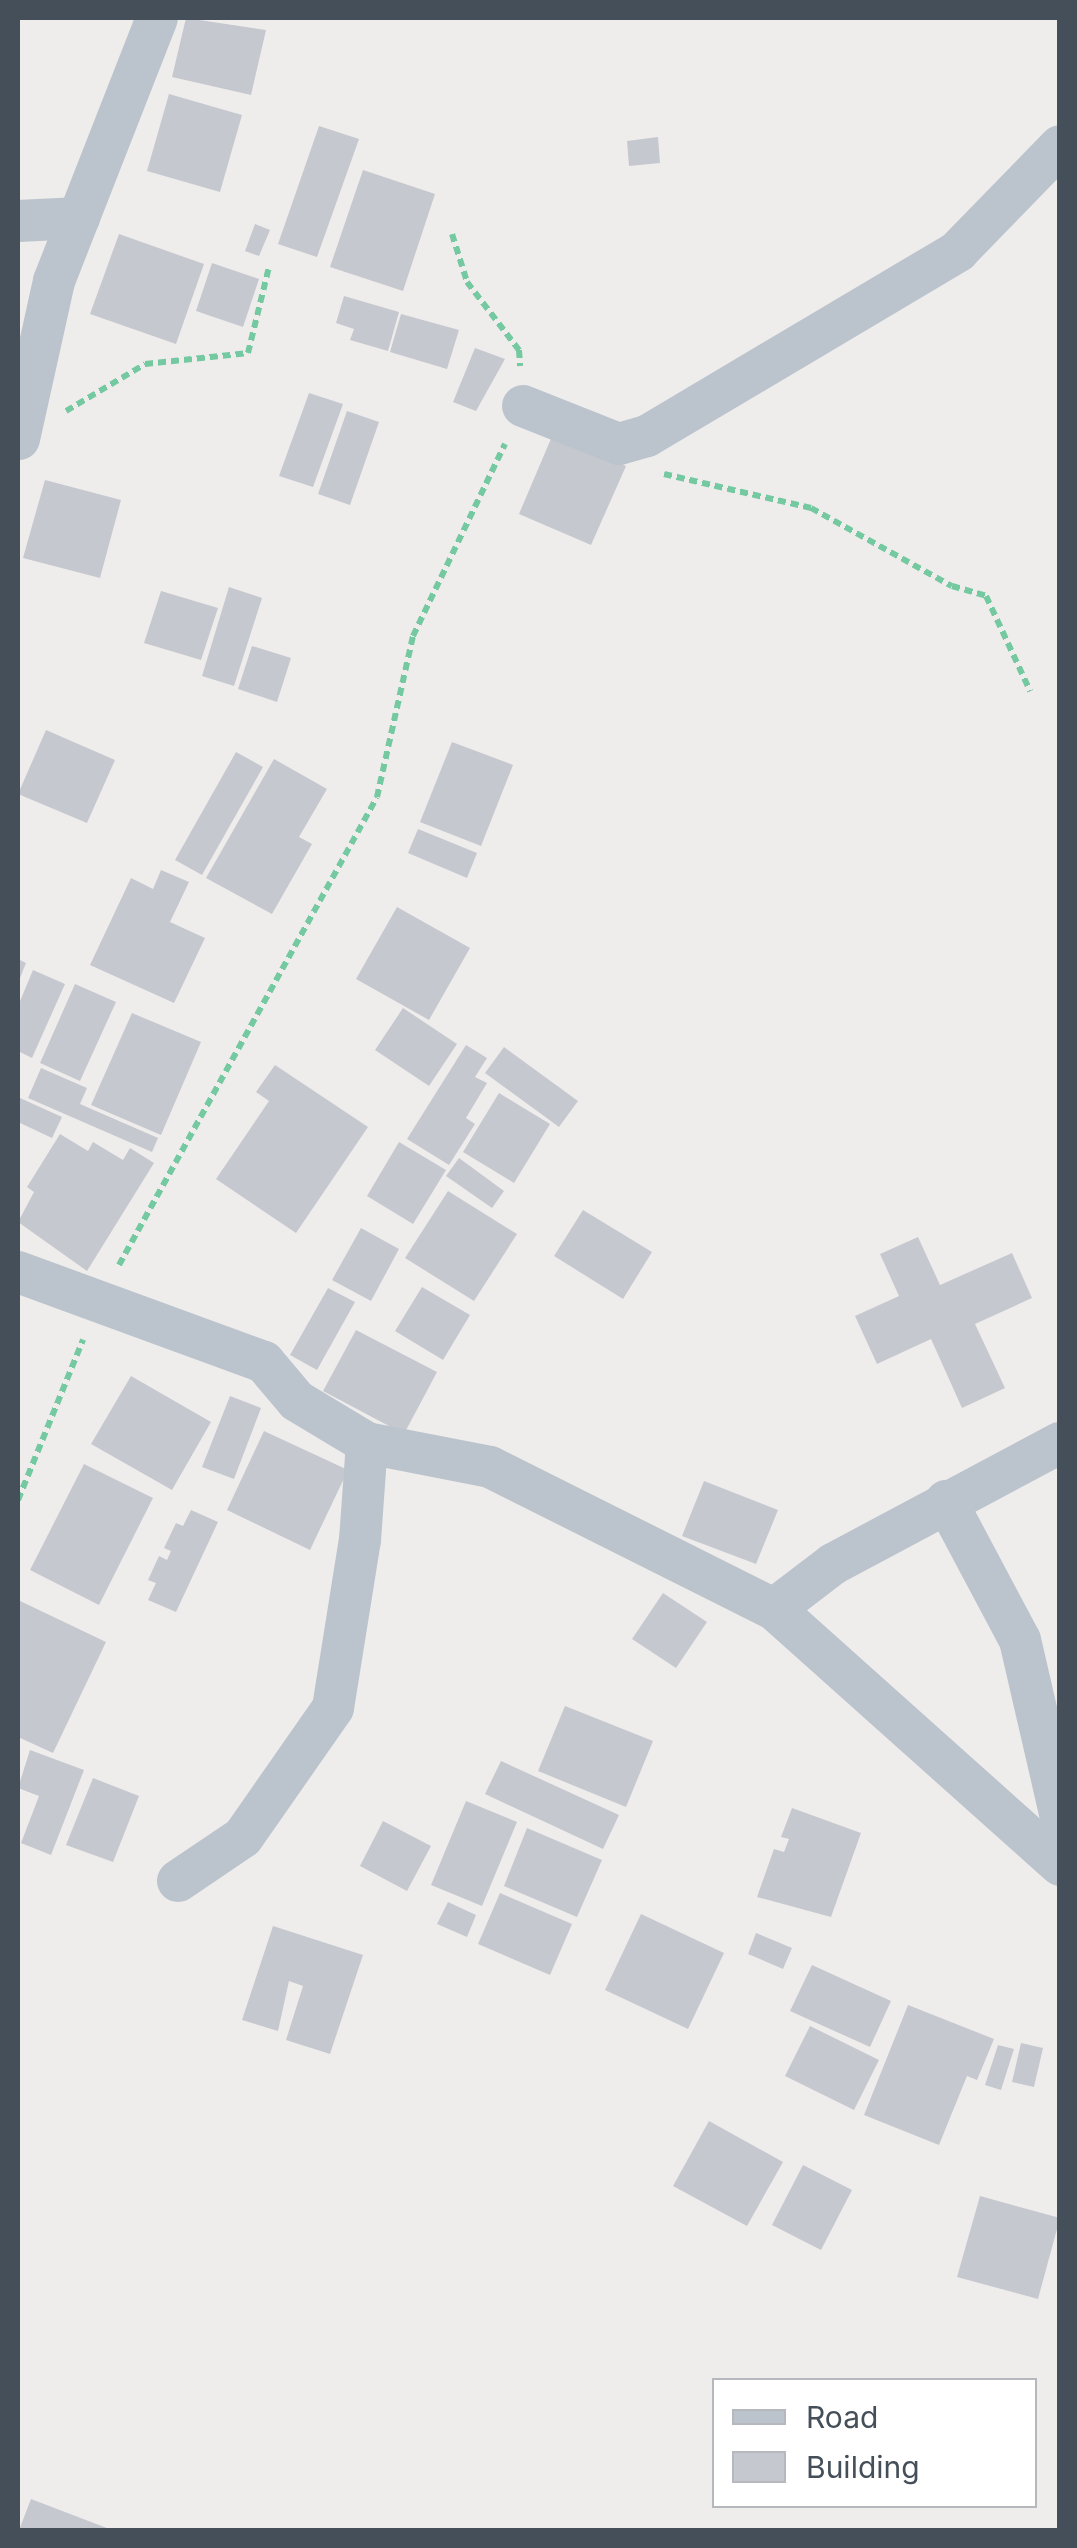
<!DOCTYPE html>
<html>
<head>
<meta charset="utf-8">
<style>
	body { margin:0 }
	#map { position:relative; width:1077px; height:2548px; overflow:hidden; background:#efecec; font-family:Inter,sans-serif }
	div>[style] { position:absolute }
	.building>* { inset:0; background:#c6c8cf }
	.path>* { height:6px; margin-top:-3px; transform-origin:0; background:repeating-linear-gradient(90deg,#75c9a1 0 8px,transparent 0 13px) }
	.minor>* { height:42px; margin:-21px; padding:0 21px; transform-origin:21px; border-radius:21px; background:#bbc4cc }
	span { translate:-50% -50%; white-space:nowrap; text-align:center; line-height:1.15; -webkit-text-stroke:8px #fff; paint-order:stroke }
	.frame { position:absolute; inset:0; border:20px solid #454f59; pointer-events:none }
	.legend { position:absolute; left:712px; top:2378px; width:325px; height:130px; box-sizing:border-box; background:#fff; border:2px solid #b5b9bd; margin:0; padding:12px 18px; list-style:none; font-size:30px; color:#454f59 }
	.legend li { display:flex; align-items:center; gap:20px; height:50px }
	.legend b { width:50px; border:2px solid #b5b9bd }
</style>
</head>
<body>
<div id="map">
	<div class="building">
		<i style="clip-path:polygon(186px 18px,266px 30px,251px 95px,172px 77px)"></i>
		<i style="clip-path:polygon(169px 94px,242px 115px,220px 192px,147px 171px)"></i>
		<i style="clip-path:polygon(319px 126px,359px 139px,317px 257px,278px 244px)"></i>
		<i style="clip-path:polygon(658px 137px,660px 163px,629px 166px,627px 141px)"></i>
		<i style="clip-path:polygon(363px 170px,435px 194px,403px 291px,330px 267px)"></i>
		<i style="clip-path:polygon(255px 224px,270px 230px,259px 256px,245px 251px)"></i>
		<i style="clip-path:polygon(119px 234px,204px 264px,176px 344px,90px 314px)"></i>
		<i style="clip-path:polygon(212px 263px,259px 279px,243px 327px,196px 311px)"></i>
		<i style="clip-path:polygon(344px 296px,399px 312px,388px 351px,350px 340px,354px 329px,336px 323px)"></i>
		<i style="clip-path:polygon(401px 314px,459px 330px,447px 369px,390px 352px)"></i>
		<i style="clip-path:polygon(475px 348px,505px 359px,476px 411px,453px 402px)"></i>
		<i style="clip-path:polygon(309px 393px,343px 404px,313px 487px,279px 476px)"></i>
		<i style="clip-path:polygon(347px 411px,379px 422px,350px 505px,318px 494px)"></i>
		<i style="clip-path:polygon(553px 434px,626px 466px,591px 545px,519px 514px)"></i>
		<i style="clip-path:polygon(45px 480px,121px 500px,100px 578px,23px 558px)"></i>
		<i style="clip-path:polygon(229px 587px,262px 598px,234px 686px,202px 676px)"></i>
		<i style="clip-path:polygon(161px 591px,218px 608px,201px 660px,144px 643px)"></i>
		<i style="clip-path:polygon(252px 646px,291px 658px,277px 702px,238px 689px)"></i>
		<i style="clip-path:polygon(46px 730px,115px 760px,87px 823px,18px 794px)"></i>
		<i style="clip-path:polygon(452px 742px,513px 765px,481px 846px,420px 822px)"></i>
		<i style="clip-path:polygon(236px 752px,263px 767px,202px 875px,175px 860px)"></i>
		<i style="clip-path:polygon(274px 759px,327px 789px,299px 837px,312px 844px,272px 914px,206px 878px)"></i>
		<i style="clip-path:polygon(418px 829px,477px 853px,467px 878px,408px 853px)"></i>
		<i style="clip-path:polygon(161px 870px,189px 882px,170px 922px,205px 938px,174px 1003px,90px 965px,131px 878px,153px 889px)"></i>
		<i style="clip-path:polygon(397px 907px,470px 948px,429px 1020px,356px 979px)"></i>
		<i style="clip-path:polygon(18px 959px,26px 963px,18px 983px)"></i>
		<i style="clip-path:polygon(33px 970px,65px 984px,32px 1058px,18px 1051px,18px 1006px)"></i>
		<i style="clip-path:polygon(75px 984px,116px 1002px,80px 1081px,40px 1063px)"></i>
		<i style="clip-path:polygon(403px 1008px,457px 1044px,429px 1086px,375px 1050px)"></i>
		<i style="clip-path:polygon(132px 1013px,201px 1042px,161px 1135px,91px 1105px)"></i>
		<i style="clip-path:polygon(466px 1045px,487px 1058px,475px 1077px,487px 1083px,466px 1118px,475px 1124px,449px 1165px,407px 1139px)"></i>
		<i style="clip-path:polygon(504px 1047px,578px 1101px,559px 1127px,485px 1073px)"></i>
		<i style="clip-path:polygon(275px 1065px,368px 1127px,296px 1233px,216px 1179px,269px 1101px,256px 1092px)"></i>
		<i style="clip-path:polygon(41px 1068px,87px 1088px,80px 1104px,158px 1138px,152px 1152px,28px 1098px)"></i>
		<i style="clip-path:polygon(499px 1093px,550px 1124px,514px 1183px,463px 1152px)"></i>
		<i style="clip-path:polygon(20px 1098px,62px 1117px,52px 1138px,18px 1122px)"></i>
		<i style="clip-path:polygon(60px 1134px,88px 1151px,93px 1142px,123px 1160px,130px 1148px,154px 1163px,87px 1271px,18px 1222px,34px 1192px,27px 1187px)"></i>
		<i style="clip-path:polygon(399px 1142px,446px 1170px,413px 1224px,367px 1196px)"></i>
		<i style="clip-path:polygon(459px 1158px,504px 1191px,492px 1208px,446px 1176px)"></i>
		<i style="clip-path:polygon(448px 1191px,517px 1234px,474px 1301px,405px 1258px)"></i>
		<i style="clip-path:polygon(583px 1210px,652px 1252px,623px 1299px,554px 1256px)"></i>
		<i style="clip-path:polygon(361px 1228px,399px 1249px,371px 1301px,332px 1280px)"></i>
		<i style="clip-path:polygon(918px 1237px,940px 1285px,1012px 1253px,1032px 1298px,975px 1324px,1005px 1388px,962px 1408px,931px 1339px,877px 1364px,855px 1316px,899px 1296px,880px 1254px)"></i>
		<i style="clip-path:polygon(422px 1287px,470px 1315px,443px 1360px,395px 1331px)"></i>
		<i style="clip-path:polygon(328px 1288px,355px 1302px,317px 1370px,290px 1355px)"></i>
		<i style="clip-path:polygon(356px 1330px,437px 1372px,404px 1434px,323px 1391px)"></i>
		<i style="clip-path:polygon(131px 1376px,211px 1422px,172px 1490px,91px 1444px)"></i>
		<i style="clip-path:polygon(230px 1396px,261px 1408px,234px 1479px,202px 1467px)"></i>
		<i style="clip-path:polygon(264px 1431px,348px 1470px,310px 1550px,227px 1510px)"></i>
		<i style="clip-path:polygon(84px 1464px,153px 1498px,99px 1605px,30px 1570px)"></i>
		<i style="clip-path:polygon(704px 1481px,778px 1510px,756px 1564px,682px 1536px)"></i>
		<i style="clip-path:polygon(191px 1510px,218px 1522px,176px 1612px,148px 1600px,156px 1583px,148px 1580px,159px 1556px,167px 1560px,171px 1551px,164px 1548px,176px 1523px,183px 1526px)"></i>
		<i style="clip-path:polygon(663px 1593px,707px 1622px,676px 1668px,632px 1639px)"></i>
		<i style="clip-path:polygon(18px 1600px,106px 1642px,53px 1753px,18px 1737px)"></i>
		<i style="clip-path:polygon(565px 1706px,653px 1741px,626px 1807px,538px 1771px)"></i>
		<i style="clip-path:polygon(30px 1750px,84px 1770px,51px 1855px,21px 1843px,39px 1796px,18px 1788px)"></i>
		<i style="clip-path:polygon(501px 1761px,619px 1815px,603px 1849px,485px 1794px)"></i>
		<i style="clip-path:polygon(93px 1778px,139px 1796px,113px 1862px,66px 1845px)"></i>
		<i style="clip-path:polygon(466px 1801px,517px 1822px,482px 1906px,431px 1885px)"></i>
		<i style="clip-path:polygon(792px 1808px,861px 1833px,831px 1917px,757px 1897px,774px 1849px,784px 1852px,789px 1839px,781px 1837px)"></i>
		<i style="clip-path:polygon(383px 1821px,431px 1846px,407px 1891px,360px 1866px)"></i>
		<i style="clip-path:polygon(527px 1828px,602px 1860px,577px 1917px,504px 1886px)"></i>
		<i style="clip-path:polygon(500px 1893px,572px 1924px,550px 1975px,478px 1944px)"></i>
		<i style="clip-path:polygon(448px 1902px,476px 1915px,467px 1937px,437px 1924px)"></i>
		<i style="clip-path:polygon(641px 1914px,724px 1953px,688px 2029px,605px 1990px)"></i>
		<i style="clip-path:polygon(273px 1926px,363px 1955px,330px 2054px,286px 2040px,303px 1986px,289px 1981px,278px 2031px,242px 2020px)"></i>
		<i style="clip-path:polygon(756px 1933px,792px 1948px,783px 1969px,748px 1954px)"></i>
		<i style="clip-path:polygon(812px 1965px,891px 2001px,870px 2047px,790px 2011px)"></i>
		<i style="clip-path:polygon(908px 2005px,994px 2039px,977px 2080px,967px 2076px,939px 2145px,864px 2115px)"></i>
		<i style="clip-path:polygon(810px 2026px,879px 2060px,854px 2110px,785px 2076px)"></i>
		<i style="clip-path:polygon(1021px 2043px,1043px 2048px,1034px 2087px,1012px 2082px)"></i>
		<i style="clip-path:polygon(998px 2045px,1014px 2049px,1001px 2090px,985px 2085px)"></i>
		<i style="clip-path:polygon(709px 2121px,783px 2162px,747px 2226px,673px 2186px)"></i>
		<i style="clip-path:polygon(803px 2165px,852px 2190px,821px 2250px,772px 2225px)"></i>
		<i style="clip-path:polygon(980px 2196px,1060px 2218px,1038px 2299px,957px 2277px)"></i>
		<i style="clip-path:polygon(31px 2499px,112px 2530px,19px 2530px)"></i>
	</div>
	<div class="path">
		<i style="left:452px;top:234px;width:50px;rotate:72.6deg"></i>
		<i style="left:467px;top:282px;width:86px;rotate:52.6deg"></i>
		<i style="left:519px;top:350px;width:16px;rotate:86deg"></i>
		<i style="left:66px;top:411px;width:92px;rotate:-30.7deg"></i>
		<i style="left:145px;top:364px;width:104px;rotate:-6.1deg"></i>
		<i style="left:248px;top:353px;width:89px;rotate:-76.3deg"></i>
		<i style="left:664px;top:474px;width:151px;rotate:13deg"></i>
		<i style="left:811px;top:508px;width:161px;rotate:29deg"></i>
		<i style="left:952px;top:586px;width:35px;rotate:16deg"></i>
		<i style="left:986px;top:596px;width:105px;rotate:65.1deg"></i>
		<i style="left:119px;top:1265px;width:534px;rotate:-61.13deg"></i>
		<i style="left:377px;top:797px;width:165px;rotate:-77.4deg"></i>
		<i style="left:413px;top:636px;width:213px;rotate:-64.4deg"></i>
		<i style="left:18px;top:1500px;width:173px;rotate:-67.9deg"></i>
	</div>
	<div class="minor">
		<i style="left:18px;top:221px;width:61px;rotate:-2.8deg"></i>
		<i style="left:523px;top:406px;width:103px;rotate:21.6deg"></i>
		<i style="left:619px;top:444px;width:29px;rotate:-16deg"></i>
		<i style="left:647px;top:436px;width:362px;rotate:-30.7deg"></i>
		<i style="left:958px;top:251px;width:146px;rotate:-45.8deg"></i>
		<i style="left:19px;top:439px;width:162px;rotate:-77.5deg"></i>
		<i style="left:54px;top:281px;width:282px;rotate:-68.6deg"></i>
		<i style="left:18px;top:1272px;width:262px;rotate:20.1deg"></i>
		<i style="left:264px;top:1362px;width:51px;rotate:49.8deg"></i>
		<i style="left:297px;top:1401px;width:82px;rotate:31deg"></i>
		<i style="left:367px;top:1443px;width:125px;rotate:11deg"></i>
		<i style="left:490px;top:1467px;width:318px;rotate:26.6deg"></i>
		<i style="left:774px;top:1609px;width:74px;rotate:-37.3deg"></i>
		<i style="left:833px;top:1564px;width:257px;rotate:-28.1deg"></i>
		<i style="left:946px;top:1501px;width:157px;rotate:62deg"></i>
		<i style="left:1020px;top:1640px;width:178px;rotate:77deg"></i>
		<i style="left:774px;top:1609px;width:384px;rotate:41.8deg"></i>
		<i style="left:178px;top:1881px;width:78px;rotate:-34.1deg"></i>
		<i style="left:243px;top:1837px;width:157px;rotate:-55.1deg"></i>
		<i style="left:333px;top:1708px;width:170px;rotate:-80.9deg"></i>
		<i style="left:360px;top:1540px;width:97px;rotate:-85.9deg"></i>
	</div>
	<div class="frame"></div>
	<ul class="legend">
	<li><b style="height:12px;background:#bbc4cc"></b>Road</li>
	<li><b style="height:28px;background:#c6c8cf"></b>Building</li>
	</ul>
</div>
</body>
</html>
